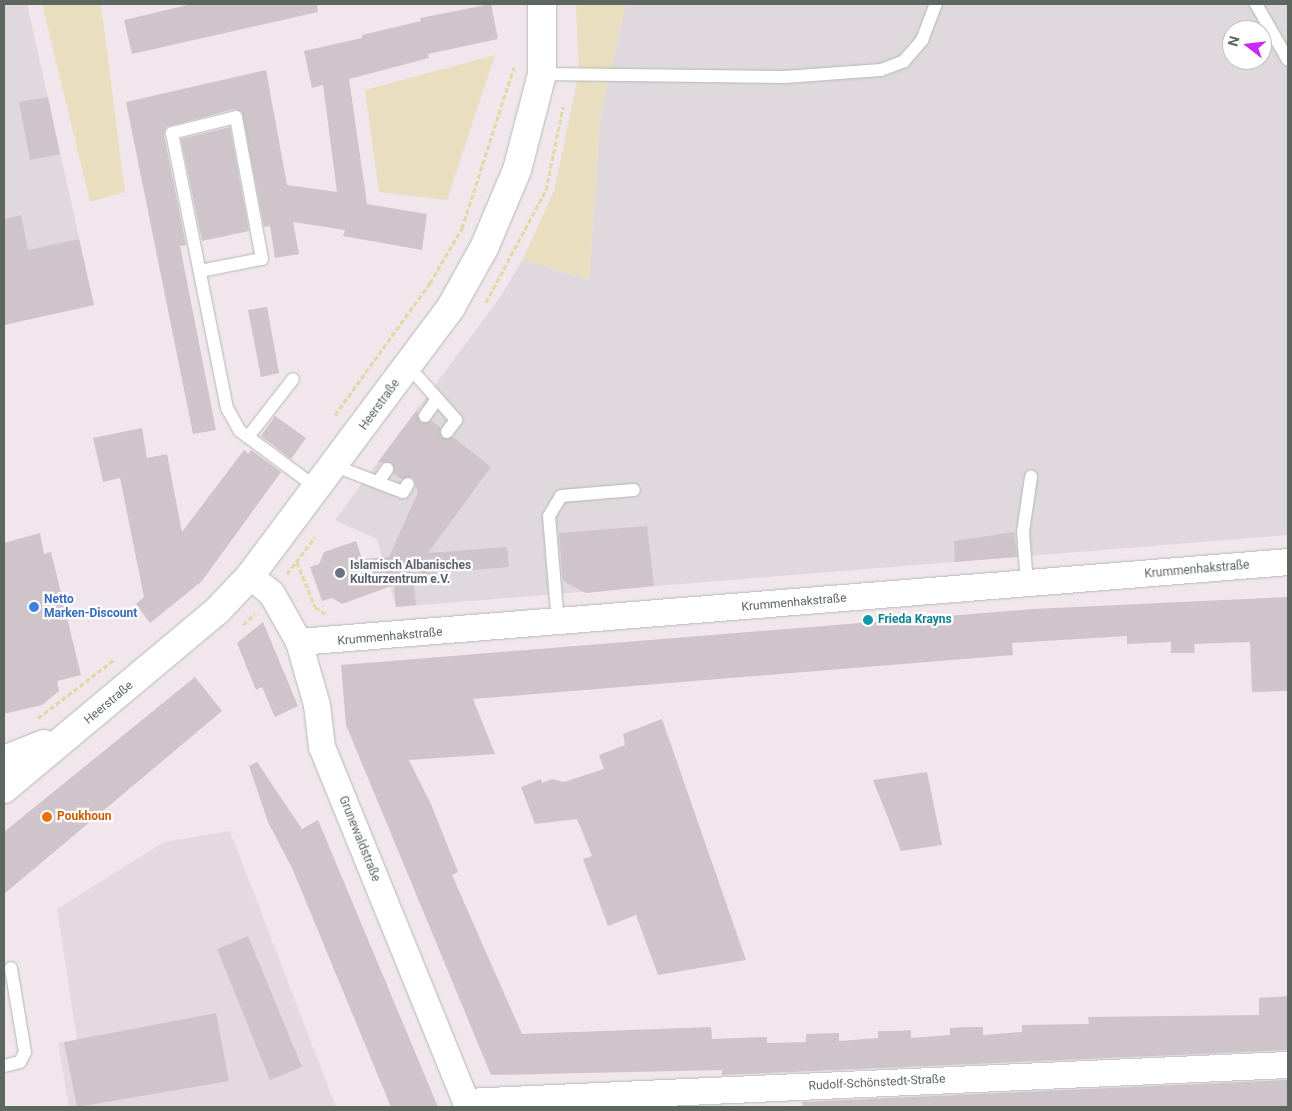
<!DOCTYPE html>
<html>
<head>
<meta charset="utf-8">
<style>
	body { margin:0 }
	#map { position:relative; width:1292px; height:1111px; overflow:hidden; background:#f1e6eb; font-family:Roboto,sans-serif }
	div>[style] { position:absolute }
	.industrial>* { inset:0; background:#dfd8dc }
	.education>* { inset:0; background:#e6d8e0 }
	.green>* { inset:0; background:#eadec1 }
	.building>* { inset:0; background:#cfc4ca }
	.path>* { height:3px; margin-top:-1.5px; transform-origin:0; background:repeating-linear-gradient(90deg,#dddba3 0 5px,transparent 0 7.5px) }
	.roads { filter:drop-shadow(0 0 1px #b1b9b4) drop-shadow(0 0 1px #b1b9b4) }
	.service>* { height:12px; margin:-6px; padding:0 6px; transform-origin:6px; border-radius:6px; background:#fff }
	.minor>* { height:26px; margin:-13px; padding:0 13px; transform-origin:13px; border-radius:13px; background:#fff }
	.tertiary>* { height:28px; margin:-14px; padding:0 14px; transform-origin:14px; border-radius:14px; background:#fff }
	.dots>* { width:14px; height:14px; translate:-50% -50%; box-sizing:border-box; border:2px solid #fff; border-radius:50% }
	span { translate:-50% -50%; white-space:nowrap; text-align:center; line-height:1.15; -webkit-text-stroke:4.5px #fff; paint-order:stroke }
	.street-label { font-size:12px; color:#5d6760 }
	.worship-label { font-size:12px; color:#5b616d; font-weight:700 }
	.left { translate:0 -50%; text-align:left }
	.shop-label { font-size:12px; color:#366cbe; font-weight:700 }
	.culture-label { font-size:12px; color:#0d838f; font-weight:700 }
	.food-label { font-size:12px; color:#c56008; font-weight:700 }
	.frame { position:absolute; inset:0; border:5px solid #5d6760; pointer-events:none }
	.north { position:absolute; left:1222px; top:20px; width:50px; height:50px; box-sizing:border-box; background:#fff; border:1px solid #bec2bf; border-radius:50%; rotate:286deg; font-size:14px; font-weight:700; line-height:20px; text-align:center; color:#5d6760 }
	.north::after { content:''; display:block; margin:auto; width:18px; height:22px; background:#ca26f6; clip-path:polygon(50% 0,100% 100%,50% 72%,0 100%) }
</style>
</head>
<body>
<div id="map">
	<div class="industrial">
		<i style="clip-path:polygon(4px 4px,27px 4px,94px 305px,4px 325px)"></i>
		<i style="clip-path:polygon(evenodd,626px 4px,1288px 4px,1288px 535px,396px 607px,377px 539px,335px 520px,501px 296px,523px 259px,589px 280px,601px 110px,626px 4px,1232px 30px,1262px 30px,1262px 60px,1232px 60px,1232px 30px)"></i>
	</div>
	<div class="education">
		<i style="clip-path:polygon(230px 831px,336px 1107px,69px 1107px,58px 1043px,77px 1040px,57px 909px,164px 842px)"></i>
	</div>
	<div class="green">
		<i style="clip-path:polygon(42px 4px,101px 4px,125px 192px,90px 202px)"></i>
		<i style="clip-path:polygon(576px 4px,626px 4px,601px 110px,589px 280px,523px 259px,554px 191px,579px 72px)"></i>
		<i style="clip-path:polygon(495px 55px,447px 200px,379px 192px,365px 90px)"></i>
	</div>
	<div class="building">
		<i style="clip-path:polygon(192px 4px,317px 4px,318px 12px,132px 54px,124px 20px)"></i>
		<i style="clip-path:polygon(491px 4px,498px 39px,428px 54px,429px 58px,349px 79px,367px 204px,427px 214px,422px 250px,343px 236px,345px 230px,293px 222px,299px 254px,275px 258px,270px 226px,264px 227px,242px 112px,234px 109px,166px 127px,164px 135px,186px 245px,180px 246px,216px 430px,193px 434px,126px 102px,266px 70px,287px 185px,337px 192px,323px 85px,312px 88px,304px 51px,362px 38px,362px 35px,421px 21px,420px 18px)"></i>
		<i style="clip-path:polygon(48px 97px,60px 154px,30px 160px,19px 102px)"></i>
		<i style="clip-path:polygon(230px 127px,249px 231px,202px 241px,181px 139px)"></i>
		<i style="clip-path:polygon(21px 215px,28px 250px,79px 239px,94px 305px,4px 325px,4px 219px)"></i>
		<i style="clip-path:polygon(267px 307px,279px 373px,261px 377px,248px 310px)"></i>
		<i style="clip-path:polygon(417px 410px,420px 422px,432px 421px,440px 427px,442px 438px,453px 437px,491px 467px,428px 553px,507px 547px,509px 567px,413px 575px,416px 605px,396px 607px,394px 585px,342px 604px,332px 598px,322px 601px,310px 567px,319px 564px,324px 552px,356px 541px,362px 559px,389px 557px,418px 492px,413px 477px,401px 479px,394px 474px,392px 463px,378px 462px)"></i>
		<i style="clip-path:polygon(275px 416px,306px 438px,291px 459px,261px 436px)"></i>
		<i style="clip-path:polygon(142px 428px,147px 458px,167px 454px,182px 532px,244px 450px,248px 454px,251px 450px,281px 472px,202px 581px,150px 623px,136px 604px,144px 597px,120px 478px,103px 482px,93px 438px)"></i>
		<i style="clip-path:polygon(647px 526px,654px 586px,586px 593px,563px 581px,559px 533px)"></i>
		<i style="clip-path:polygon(1014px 532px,1017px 557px,955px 562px,954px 541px)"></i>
		<i style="clip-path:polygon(40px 533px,44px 554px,51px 552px,81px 675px,57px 681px,59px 691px,42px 705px,4px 714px,4px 543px)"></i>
		<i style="clip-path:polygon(1288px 597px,1288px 691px,1252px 692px,1250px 642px,1194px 644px,1195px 653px,1171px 653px,1171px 642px,1127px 644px,1127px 636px,1012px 643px,1013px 655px,473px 699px,495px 754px,409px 760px,431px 804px,458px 872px,452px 875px,522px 1034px,711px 1027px,712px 1039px,767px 1037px,767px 1043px,806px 1042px,806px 1034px,839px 1033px,839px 1041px,878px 1038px,878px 1031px,895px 1031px,911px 1030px,911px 1038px,950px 1035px,950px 1028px,967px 1027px,983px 1027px,983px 1035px,1022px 1032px,1022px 1025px,1089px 1024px,1088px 1017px,1259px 1015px,1259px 998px,1288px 996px,1288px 1050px,722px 1075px,722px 1070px,491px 1075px,346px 725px,341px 665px,1033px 609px)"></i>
		<i style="clip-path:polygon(263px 622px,298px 706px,275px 717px,262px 687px,256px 690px,237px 643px)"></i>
		<i style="clip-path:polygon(195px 677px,222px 711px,4px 894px,4px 832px)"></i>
		<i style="clip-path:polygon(662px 719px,746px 960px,658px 975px,636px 915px,608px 926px,583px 859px,592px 856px,577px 819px,535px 824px,521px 787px,541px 779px,542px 783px,552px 779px,564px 782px,604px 769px,599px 755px,625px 745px,623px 734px)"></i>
		<i style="clip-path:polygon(257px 762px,302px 829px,318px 820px,438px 1107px,391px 1107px,292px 868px,268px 822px,249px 766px)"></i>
		<i style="clip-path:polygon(927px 772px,942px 845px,901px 851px,873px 780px)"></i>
		<i style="clip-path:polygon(248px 936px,302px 1067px,270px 1080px,217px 949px)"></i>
		<i style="clip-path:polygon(216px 1013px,229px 1081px,77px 1107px,64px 1042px)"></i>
		<i style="clip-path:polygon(1288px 1080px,1288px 1107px,803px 1107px,802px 1102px)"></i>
	</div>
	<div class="path">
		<i style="left:486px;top:302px;width:127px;rotate:-61.8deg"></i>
		<i style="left:546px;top:190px;width:85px;rotate:-78.4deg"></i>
		<i style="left:335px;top:415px;width:163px;rotate:-54.3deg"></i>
		<i style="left:430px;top:283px;width:64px;rotate:-59.8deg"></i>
		<i style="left:462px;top:228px;width:169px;rotate:-72.1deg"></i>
		<i style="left:297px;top:562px;width:48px;rotate:68.2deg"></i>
		<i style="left:315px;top:607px;width:12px;rotate:35deg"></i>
		<i style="left:287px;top:574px;width:46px;rotate:-52.9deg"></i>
		<i style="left:243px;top:625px;width:16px;rotate:-43deg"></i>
		<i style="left:38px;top:718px;width:97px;rotate:-37.5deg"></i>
	</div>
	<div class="roads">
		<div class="service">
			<i style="left:1256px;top:4px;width:64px;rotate:60.3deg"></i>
			<i style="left:542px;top:74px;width:243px;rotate:0.7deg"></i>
			<i style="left:785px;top:77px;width:96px;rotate:-4.2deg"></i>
			<i style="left:881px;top:70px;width:25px;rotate:-21deg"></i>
			<i style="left:904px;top:61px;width:28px;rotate:-49deg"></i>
			<i style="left:922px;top:40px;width:39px;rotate:-69deg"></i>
			<i style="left:200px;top:271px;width:63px;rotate:-11deg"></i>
			<i style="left:262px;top:259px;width:144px;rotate:-100.4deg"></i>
			<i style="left:236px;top:117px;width:66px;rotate:166deg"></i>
			<i style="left:172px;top:133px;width:280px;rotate:78.7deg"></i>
			<i style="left:227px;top:408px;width:26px;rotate:61deg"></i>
			<i style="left:240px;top:431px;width:97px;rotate:36.6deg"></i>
			<i style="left:409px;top:367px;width:71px;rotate:48.4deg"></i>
			<i style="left:456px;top:420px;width:15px;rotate:127deg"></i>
			<i style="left:425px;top:416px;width:21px;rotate:-55deg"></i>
			<i style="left:248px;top:437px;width:73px;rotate:-52.2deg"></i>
			<i style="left:335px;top:466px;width:73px;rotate:20.9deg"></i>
			<i style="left:403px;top:492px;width:9px;rotate:-58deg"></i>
			<i style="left:378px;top:482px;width:16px;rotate:-55deg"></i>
			<i style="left:1027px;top:584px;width:52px;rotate:-94.4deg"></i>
			<i style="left:1023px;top:532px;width:56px;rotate:-81.7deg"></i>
			<i style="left:558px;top:623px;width:107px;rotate:-94.8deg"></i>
			<i style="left:549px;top:516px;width:23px;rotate:-59deg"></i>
			<i style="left:561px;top:496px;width:73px;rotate:-4.7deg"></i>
			<i style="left:4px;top:1066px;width:16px;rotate:-14deg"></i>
			<i style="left:20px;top:1062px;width:11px;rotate:-63deg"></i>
			<i style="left:25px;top:1052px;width:85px;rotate:-99.5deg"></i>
		</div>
		<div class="minor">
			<i style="left:250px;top:576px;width:28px;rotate:39deg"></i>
			<i style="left:272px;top:594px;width:55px;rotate:60.6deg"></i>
			<i style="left:299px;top:642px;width:66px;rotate:74.1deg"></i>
			<i style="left:317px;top:705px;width:42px;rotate:83.2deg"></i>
			<i style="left:322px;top:747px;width:388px;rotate:67.9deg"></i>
			<i style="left:299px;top:642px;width:992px;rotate:-4.62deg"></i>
			<i style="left:466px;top:1102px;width:823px;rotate:-2.58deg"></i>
		</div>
		<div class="tertiary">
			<i style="left:4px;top:760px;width:43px;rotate:-21.8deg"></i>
			<i style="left:4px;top:789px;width:279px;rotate:-39.9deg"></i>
			<i style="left:218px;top:610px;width:47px;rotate:-46.7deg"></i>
			<i style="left:250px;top:576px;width:336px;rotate:-53.2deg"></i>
			<i style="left:451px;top:307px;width:68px;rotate:-60.8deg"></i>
			<i style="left:484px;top:248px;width:85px;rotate:-67.1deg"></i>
			<i style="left:517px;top:170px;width:99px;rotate:-75.4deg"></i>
			<i style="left:542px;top:74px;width:70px;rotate:-90deg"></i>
		</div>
	</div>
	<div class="dots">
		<i style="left:340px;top:573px;background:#6b7280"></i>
		<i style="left:34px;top:607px;background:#3f7fe0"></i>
		<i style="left:868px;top:620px;background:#0f9aa8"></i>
		<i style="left:47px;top:817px;background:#e8710a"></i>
	</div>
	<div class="street-label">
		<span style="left:380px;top:405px;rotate:-54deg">Heerstraße</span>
		<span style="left:1197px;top:570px;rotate:-5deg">Krummenhakstraße</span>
		<span style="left:794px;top:603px;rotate:-5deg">Krummenhakstraße</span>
		<span style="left:390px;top:637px;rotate:-5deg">Krummenhakstraße</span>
		<span style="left:109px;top:703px;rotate:-40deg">Heerstraße</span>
		<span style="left:359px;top:839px;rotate:68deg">Grunewaldstraße</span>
		<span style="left:877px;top:1083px;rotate:-3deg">Rudolf-Schönstedt-Straße</span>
	</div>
	<div class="worship-label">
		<span class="left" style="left:350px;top:573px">Islamisch Albanisches<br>Kulturzentrum e.V.</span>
	</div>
	<div class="shop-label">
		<span class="left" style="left:44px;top:607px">Netto<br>Marken-Discount</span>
	</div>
	<div class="culture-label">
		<span class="left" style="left:878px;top:620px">Frieda Krayns</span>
	</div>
	<div class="food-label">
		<span class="left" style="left:57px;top:817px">Poukhoun</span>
	</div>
	<div class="frame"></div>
	<div class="north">N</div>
</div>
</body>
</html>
